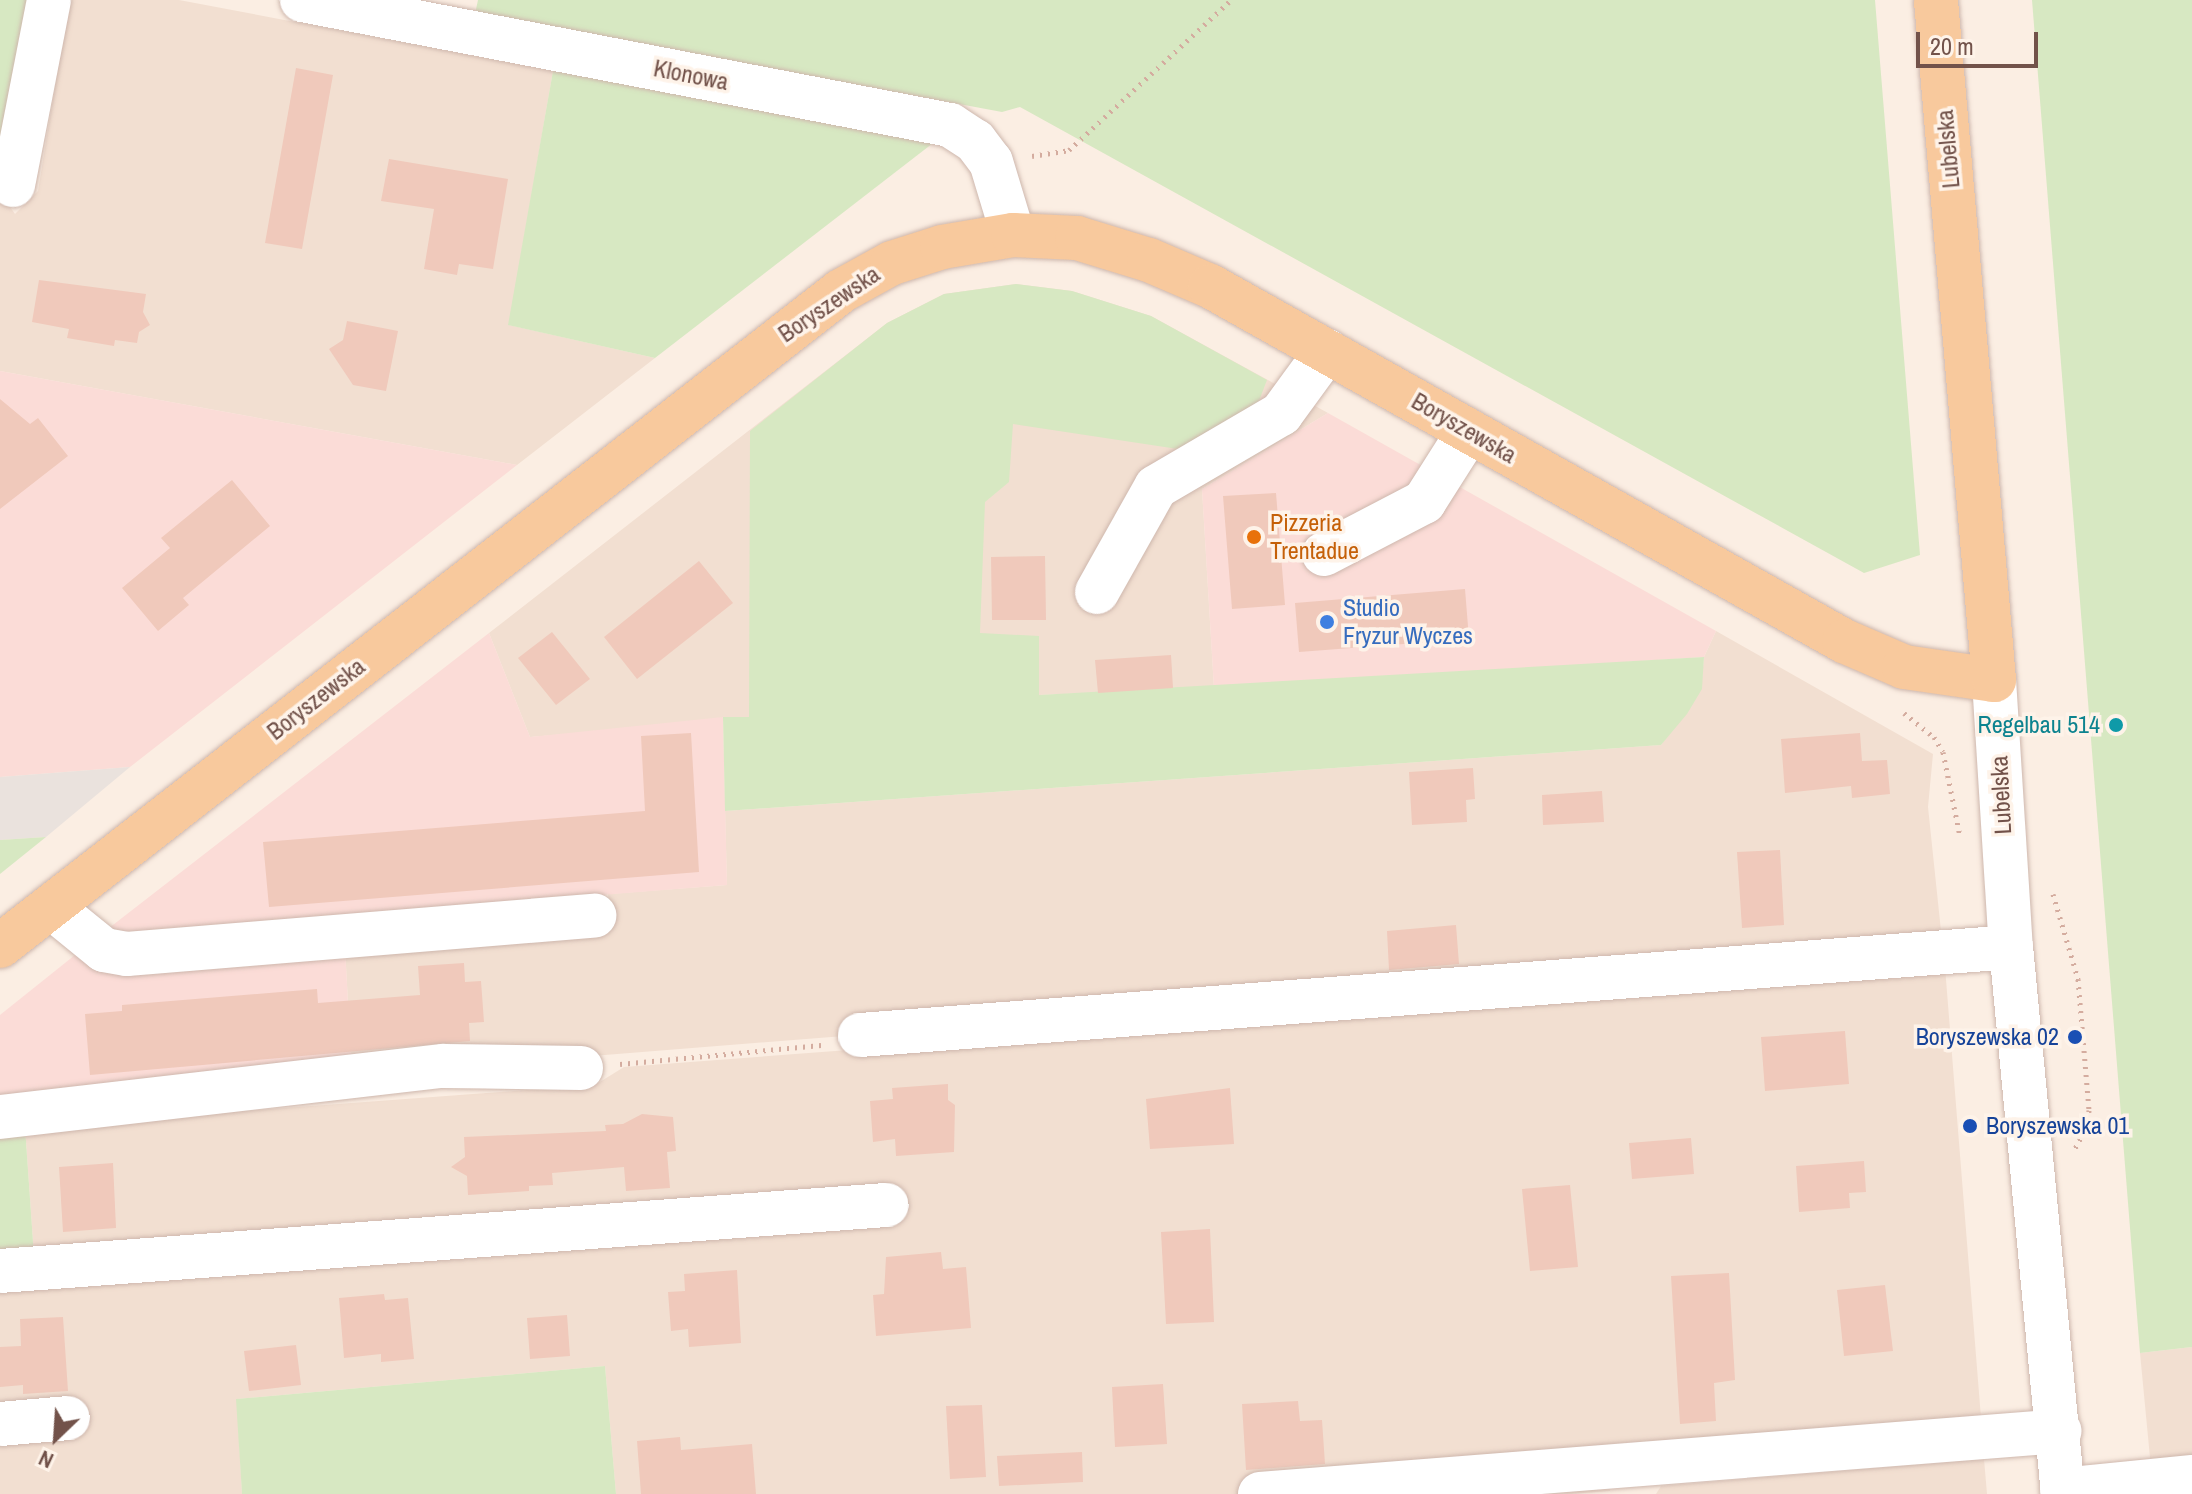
<!DOCTYPE html>
<html>
<head>
<meta charset="utf-8">
<style>
	body { margin:0 }
	#map { position:relative; width:2192px; height:1494px; overflow:hidden; background:#fbeee3; font-family:"Archivo Narrow",sans-serif }
	div>[style] { position:absolute }
	.residential>* { inset:0; background:#f2dfd1 }
	.commercial>* { inset:0; background:#fbdcd7 }
	.industrial>* { inset:0; background:#eae2dd }
	.green>* { inset:0; background:#d7e8c2 }
	.building>* { inset:0; background:#f0c9bb }
	.path>* { height:5px; margin-top:-2.5px; transform-origin:0; background:repeating-linear-gradient(90deg,#d4ac9f 0 2px,transparent 0 8px) }
	.roads { filter:drop-shadow(0 0 2px #ceb7ad) drop-shadow(0 0 2px #ceb7ad) }
	.minor>* { height:44px; margin:-22px; padding:0 22px; transform-origin:22px; border-radius:22px; background:#fff }
	.major>* { height:44px; margin:-22px; padding:0 22px; transform-origin:22px; border-radius:22px; background:#f8c99d }
	.dots>* { width:22px; height:22px; translate:-50% -50%; box-sizing:border-box; border:4px solid #fef3e9; border-radius:50% }
	span { translate:-50% -50%; white-space:nowrap; text-align:center; line-height:1.15; -webkit-text-stroke:7px #fef3e9; paint-order:stroke }
	.street-label { font-size:24px; color:#72524a }
	.food-label { font-size:24px; color:#c56008 }
	.left { translate:0 -50%; text-align:left }
	.shop-label { font-size:24px; color:#366cbe }
	.culture-label { font-size:24px; color:#0d838f }
	.right { translate:-100% -50%; text-align:right }
	.transit-label { font-size:24px; color:#164399 }
	.north { position:absolute; left:16px; top:1398px; width:80px; height:80px; -webkit-text-stroke:6px #fef3e9; paint-order:stroke; rotate:205deg; font-size:22px; font-weight:700; line-height:32px; text-align:center; color:#72524a }
	.north::after { content:''; display:block; margin:auto; width:28px; height:36px; background:#72524a; clip-path:polygon(50% 0,100% 100%,50% 72%,0 100%) }
	.scale { position:absolute; left:1916px; top:32px; width:122px; height:36px; box-sizing:border-box; border:4px solid #72524a; border-top:0; padding-left:10px; font-size:24px; line-height:28px; white-space:nowrap; color:#72524a; -webkit-text-stroke:6px #fef3e9; paint-order:stroke }
</style>
</head>
<body>
<div id="map">
	<div class="residential">
		<i style="clip-path:polygon(69px 0,179px 0,553px 71px,509px 325px,655px 358px,517px 465px,0 371px,0 193px,15px 214px,38px 191px)"></i>
		<i style="clip-path:polygon(1016px 284px,1072px 291px,1151px 316px,1328px 413px,1202px 489px,1214px 688px,1039px 695px,530px 737px,489px 633px,887px 323px,944px 294px)"></i>
		<i style="clip-path:polygon(1716px 631px,1933px 754px,1928px 807px,1941px 931px,844px 1036px,352px 1075px,345px 948px,612px 927px,608px 894px,727px 885px,725px 811px,1661px 745px,1701px 689px,1704px 657px)"></i>
		<i style="clip-path:polygon(1945px 967px,1981px 1418px,1608px 1444px,1610px 1491px,1571px 1494px,616px 1494px,605px 1366px,237px 1399px,242px 1494px,0 1494px,0 1433px,89px 1425px,87px 1411px,0 1416px,0 1282px,34px 1256px,25px 1127px,595px 1085px,624px 1067px)"></i>
		<i style="clip-path:polygon(2192px 1347px,2192px 1463px,2151px 1468px,2140px 1353px)"></i>
		<i style="clip-path:polygon(1984px 1459px,1987px 1494px,1656px 1494px,1661px 1486px)"></i>
	</div>
	<div class="commercial">
		<i style="clip-path:polygon(0 371px,517px 465px,130px 767px,0 777px)"></i>
		<i style="clip-path:polygon(1328px 413px,1716px 631px,1704px 657px,1214px 688px,1202px 489px)"></i>
		<i style="clip-path:polygon(489px 633px,530px 737px,723px 717px,727px 885px,100px 935px)"></i>
		<i style="clip-path:polygon(345px 948px,352px 1075px,0 1103px,0 1015px,75px 955px,132px 963px)"></i>
	</div>
	<div class="industrial">
		<i style="clip-path:polygon(130px 767px,46px 837px,0 840px,0 777px)"></i>
	</div>
	<div class="green">
		<i style="clip-path:polygon(0 0,30px 0,0 162px)"></i>
		<i style="clip-path:polygon(478px 0,1875px 0,1920px 555px,1864px 573px,1020px 107px,1002px 112px,475px 14px)"></i>
		<i style="clip-path:polygon(2032px 0,2192px 0,2192px 1347px,2140px 1353px)"></i>
		<i style="clip-path:polygon(553px 71px,937px 140px,655px 358px,508px 325px)"></i>
		<i style="clip-path:polygon(1016px 284px,1072px 291px,1151px 316px,1267px 380px,1252px 419px,1191px 451px,1013px 424px,1009px 482px,985px 502px,980px 633px,1039px 636px,1039px 695px,1704px 657px,1702px 689px,1687px 714px,1661px 745px,725px 811px,723px 717px,749px 717px,750px 431px,887px 323px,944px 294px)"></i>
		<i style="clip-path:polygon(46px 837px,0 874px,0 840px)"></i>
		<i style="clip-path:polygon(25px 1127px,34px 1256px,0 1258px,0 1129px)"></i>
		<i style="clip-path:polygon(605px 1366px,616px 1494px,242px 1494px,236px 1399px)"></i>
	</div>
	<div class="building">
		<i style="clip-path:polygon(296px 68px,333px 75px,302px 249px,265px 243px)"></i>
		<i style="clip-path:polygon(389px 159px,508px 179px,493px 269px,459px 264px,457px 275px,424px 269px,434px 209px,381px 201px)"></i>
		<i style="clip-path:polygon(39px 280px,146px 294px,143px 312px,150px 325px,139px 332px,137px 343px,115px 340px,114px 346px,67px 338px,69px 329px,32px 322px)"></i>
		<i style="clip-path:polygon(347px 321px,398px 331px,386px 391px,353px 385px,329px 349px,343px 340px)"></i>
		<i style="clip-path:polygon(0 399px,30px 424px,38px 418px,68px 456px,0 509px)"></i>
		<i style="clip-path:polygon(232px 480px,270px 526px,183px 598px,189px 605px,158px 631px,122px 588px,170px 548px,161px 538px)"></i>
		<i style="clip-path:polygon(1276px 493px,1285px 605px,1232px 609px,1223px 496px)"></i>
		<i style="clip-path:polygon(1045px 556px,1046px 620px,992px 620px,991px 557px)"></i>
		<i style="clip-path:polygon(699px 561px,733px 603px,637px 679px,604px 637px)"></i>
		<i style="clip-path:polygon(1465px 589px,1469px 639px,1299px 652px,1295px 603px)"></i>
		<i style="clip-path:polygon(552px 632px,590px 679px,556px 705px,518px 658px)"></i>
		<i style="clip-path:polygon(1171px 655px,1173px 688px,1098px 693px,1095px 660px)"></i>
		<i style="clip-path:polygon(691px 733px,699px 872px,269px 907px,263px 842px,645px 811px,641px 736px)"></i>
		<i style="clip-path:polygon(1860px 733px,1862px 761px,1887px 760px,1890px 794px,1852px 798px,1851px 786px,1785px 793px,1781px 739px)"></i>
		<i style="clip-path:polygon(1473px 768px,1475px 799px,1466px 800px,1467px 822px,1412px 825px,1409px 772px)"></i>
		<i style="clip-path:polygon(1602px 791px,1604px 822px,1543px 825px,1542px 795px)"></i>
		<i style="clip-path:polygon(1780px 850px,1784px 925px,1742px 928px,1737px 852px)"></i>
		<i style="clip-path:polygon(1456px 925px,1459px 964px,1389px 970px,1387px 931px)"></i>
		<i style="clip-path:polygon(464px 963px,465px 982px,481px 981px,484px 1022px,469px 1023px,470px 1041px,90px 1075px,85px 1014px,122px 1011px,122px 1005px,317px 989px,318px 1003px,420px 995px,418px 966px)"></i>
		<i style="clip-path:polygon(1845px 1031px,1849px 1084px,1765px 1091px,1761px 1037px)"></i>
		<i style="clip-path:polygon(948px 1084px,948px 1100px,955px 1105px,954px 1152px,896px 1156px,895px 1139px,873px 1142px,870px 1101px,893px 1099px,892px 1088px)"></i>
		<i style="clip-path:polygon(1230px 1088px,1234px 1144px,1150px 1149px,1146px 1099px)"></i>
		<i style="clip-path:polygon(642px 1114px,673px 1117px,676px 1151px,667px 1152px,670px 1188px,626px 1191px,624px 1167px,552px 1173px,553px 1185px,529px 1186px,529px 1191px,468px 1195px,467px 1176px,451px 1167px,465px 1157px,464px 1137px,606px 1131px,605px 1125px,623px 1124px)"></i>
		<i style="clip-path:polygon(1691px 1138px,1694px 1174px,1632px 1179px,1629px 1143px)"></i>
		<i style="clip-path:polygon(1864px 1161px,1866px 1192px,1849px 1193px,1850px 1208px,1799px 1212px,1796px 1166px)"></i>
		<i style="clip-path:polygon(113px 1163px,116px 1228px,63px 1232px,59px 1167px)"></i>
		<i style="clip-path:polygon(1570px 1185px,1578px 1267px,1530px 1271px,1522px 1189px)"></i>
		<i style="clip-path:polygon(1210px 1229px,1214px 1322px,1166px 1324px,1161px 1232px)"></i>
		<i style="clip-path:polygon(941px 1252px,943px 1269px,966px 1267px,971px 1328px,876px 1336px,873px 1295px,884px 1294px,886px 1257px)"></i>
		<i style="clip-path:polygon(737px 1270px,741px 1343px,689px 1347px,688px 1329px,671px 1331px,668px 1292px,685px 1291px,684px 1274px)"></i>
		<i style="clip-path:polygon(1729px 1273px,1735px 1380px,1714px 1383px,1716px 1421px,1680px 1424px,1671px 1276px)"></i>
		<i style="clip-path:polygon(1885px 1285px,1893px 1351px,1844px 1356px,1837px 1290px)"></i>
		<i style="clip-path:polygon(384px 1294px,385px 1300px,408px 1298px,414px 1359px,381px 1362px,381px 1354px,344px 1358px,339px 1298px)"></i>
		<i style="clip-path:polygon(567px 1315px,570px 1356px,530px 1359px,527px 1318px)"></i>
		<i style="clip-path:polygon(63px 1317px,68px 1391px,23px 1394px,23px 1385px,0 1387px,0 1347px,21px 1346px,20px 1319px)"></i>
		<i style="clip-path:polygon(296px 1345px,301px 1385px,249px 1391px,244px 1351px)"></i>
		<i style="clip-path:polygon(1163px 1384px,1167px 1444px,1115px 1447px,1112px 1387px)"></i>
		<i style="clip-path:polygon(1298px 1401px,1300px 1421px,1322px 1420px,1325px 1464px,1246px 1470px,1242px 1404px)"></i>
		<i style="clip-path:polygon(982px 1405px,986px 1477px,950px 1479px,946px 1406px)"></i>
		<i style="clip-path:polygon(680px 1437px,681px 1450px,752px 1444px,756px 1494px,641px 1494px,637px 1441px)"></i>
		<i style="clip-path:polygon(1082px 1452px,1083px 1482px,999px 1486px,997px 1456px)"></i>
	</div>
	<div class="path">
		<i style="left:1032px;top:156px;width:37px;rotate:-9deg"></i>
		<i style="left:1069px;top:150px;width:221px;rotate:-42.8deg"></i>
		<i style="left:1904px;top:713px;width:38px;rotate:39deg"></i>
		<i style="left:1934px;top:737px;width:17px;rotate:59deg"></i>
		<i style="left:1943px;top:752px;width:86px;rotate:78.6deg"></i>
		<i style="left:2053px;top:894px;width:89px;rotate:73.6deg"></i>
		<i style="left:2078px;top:979px;width:131px;rotate:85.2deg"></i>
		<i style="left:2089px;top:1110px;width:15px;rotate:94deg"></i>
		<i style="left:2088px;top:1125px;width:31px;rotate:119deg"></i>
		<i style="left:620px;top:1064px;width:202px;rotate:-5.4deg"></i>
	</div>
	<div class="roads">
		<div class="minor">
			<i style="left:302px;top:0;width:660px;rotate:10.92deg"></i>
			<i style="left:950px;top:125px;width:30px;rotate:33deg"></i>
			<i style="left:975px;top:141px;width:26px;rotate:53deg"></i>
			<i style="left:991px;top:162px;width:76px;rotate:73.2deg"></i>
			<i style="left:13px;top:185px;width:188px;rotate:-79deg"></i>
			<i style="left:1324px;top:554px;width:113px;rotate:-27.5deg"></i>
			<i style="left:1424px;top:502px;width:84px;rotate:-57.6deg"></i>
			<i style="left:1097px;top:592px;width:120px;rotate:-60.7deg"></i>
			<i style="left:1156px;top:487px;width:145px;rotate:-30.3deg"></i>
			<i style="left:1281px;top:414px;width:78px;rotate:-53.9deg"></i>
			<i style="left:1994px;top:680px;width:268px;rotate:86.4deg"></i>
			<i style="left:2011px;top:947px;width:549px;rotate:84.57deg"></i>
			<i style="left:51px;top:907px;width:68px;rotate:39.1deg"></i>
			<i style="left:104px;top:950px;width:23px;rotate:10deg"></i>
			<i style="left:127px;top:954px;width:469px;rotate:-4.7deg"></i>
			<i style="left:860px;top:1035px;width:1154px;rotate:-4.37deg"></i>
			<i style="left:0;top:1117px;width:446px;rotate:-6.6deg"></i>
			<i style="left:443px;top:1066px;width:138px;rotate:0.8deg"></i>
			<i style="left:0;top:1271px;width:889px;rotate:-4.26deg"></i>
			<i style="left:0;top:1424px;width:68px;rotate:-5deg"></i>
			<i style="left:2062px;top:1490px;width:131px;rotate:-5.7deg"></i>
			<i style="left:1260px;top:1494px;width:802px;rotate:-4.5deg"></i>
		</div>
		<div class="major">
			<i style="left:0;top:946px;width:1066px;rotate:-37.91deg"></i>
			<i style="left:841px;top:291px;width:58px;rotate:-28.8deg"></i>
			<i style="left:892px;top:263px;width:52px;rotate:-17.7deg"></i>
			<i style="left:942px;top:247px;width:72px;rotate:-9.6deg"></i>
			<i style="left:1013px;top:235px;width:64px;rotate:2.7deg"></i>
			<i style="left:1077px;top:238px;width:75px;rotate:17deg"></i>
			<i style="left:1149px;top:260px;width:66px;rotate:23.1deg"></i>
			<i style="left:1210px;top:286px;width:727px;rotate:29.25deg"></i>
			<i style="left:1844px;top:641px;width:65px;rotate:23.4deg"></i>
			<i style="left:1904px;top:667px;width:91px;rotate:8.2deg"></i>
			<i style="left:1994px;top:680px;width:682px;rotate:-94.88deg"></i>
		</div>
	</div>
	<div class="dots">
		<i style="left:1254px;top:537px;background:#e8710a"></i>
		<i style="left:1327px;top:622px;background:#3f7fe0"></i>
		<i style="left:2116px;top:725px;background:#0f9aa8"></i>
		<i style="left:2075px;top:1037px;background:#1a4fb4"></i>
		<i style="left:1970px;top:1126px;background:#1a4fb4"></i>
	</div>
	<div class="street-label">
		<span style="left:691px;top:75px;rotate:11deg">Klonowa</span>
		<span style="left:1948px;top:149px;rotate:-95deg">Lubelska</span>
		<span style="left:829px;top:304px;rotate:-34deg">Boryszewska</span>
		<span style="left:1464px;top:428px;rotate:30deg">Boryszewska</span>
		<span style="left:316px;top:699px;rotate:-38deg">Boryszewska</span>
		<span style="left:2001px;top:795px;rotate:-93deg">Lubelska</span>
	</div>
	<div class="food-label">
		<span class="left" style="left:1270px;top:537px">Pizzeria<br>Trentadue</span>
	</div>
	<div class="shop-label">
		<span class="left" style="left:1343px;top:622px">Studio<br>Fryzur Wyczes</span>
	</div>
	<div class="culture-label">
		<span class="right" style="left:2100px;top:725px">Regelbau 514</span>
	</div>
	<div class="transit-label">
		<span class="right" style="left:2059px;top:1037px">Boryszewska 02</span>
		<span class="left" style="left:1986px;top:1126px">Boryszewska 01</span>
	</div>
	<div class="north">N</div>
	<div class="scale">20 m</div>
</div>
</body>
</html>
